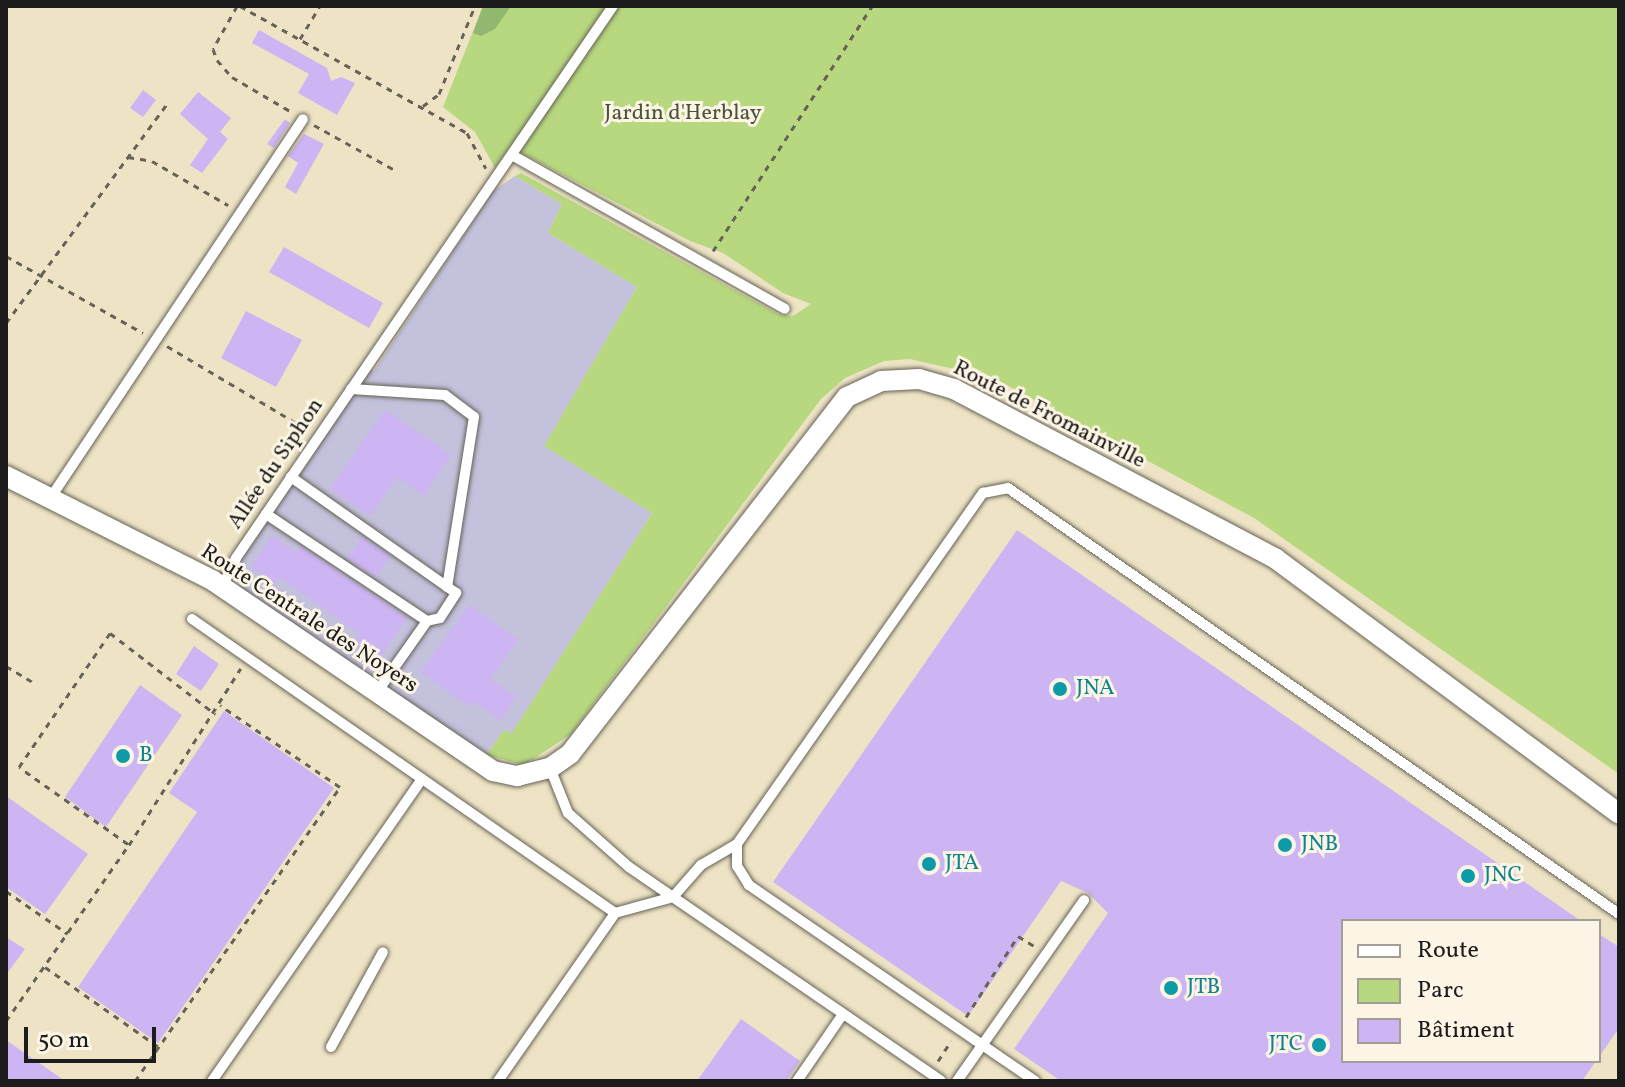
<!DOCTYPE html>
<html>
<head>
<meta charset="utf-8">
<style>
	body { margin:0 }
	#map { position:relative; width:1625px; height:1087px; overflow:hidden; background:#eee4c5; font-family:Vollkorn,serif }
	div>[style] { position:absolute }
	.industrial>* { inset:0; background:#c3c1db }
	.green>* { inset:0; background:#b7d87f }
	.forest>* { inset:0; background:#91b86e }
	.building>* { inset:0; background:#cdb4f2 }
	.path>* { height:3px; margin-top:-1.5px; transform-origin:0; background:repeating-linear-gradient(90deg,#666257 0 6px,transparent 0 12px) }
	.roads { filter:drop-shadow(0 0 2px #666257) drop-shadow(0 0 2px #666257) }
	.lane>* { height:10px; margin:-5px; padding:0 5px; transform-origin:5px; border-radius:5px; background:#fff }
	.street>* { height:20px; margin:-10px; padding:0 10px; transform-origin:10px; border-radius:10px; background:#fff }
	.dots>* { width:22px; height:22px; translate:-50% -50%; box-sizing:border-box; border:4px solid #fcf5e5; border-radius:50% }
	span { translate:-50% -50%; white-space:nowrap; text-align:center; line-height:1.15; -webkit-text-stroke:6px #fcf5e5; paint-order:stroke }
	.park-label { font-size:22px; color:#4a543a }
	.street-label { font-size:22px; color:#1c1c1c }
	.culture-label { font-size:22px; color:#0d838f }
	.left { translate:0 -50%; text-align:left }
	.right { translate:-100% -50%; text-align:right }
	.frame { position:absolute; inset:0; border:8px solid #1c1c1c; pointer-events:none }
	.legend { position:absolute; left:1341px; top:919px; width:260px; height:144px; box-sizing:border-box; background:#fcf5e5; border:2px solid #a29e95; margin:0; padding:10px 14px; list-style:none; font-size:24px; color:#1c1c1c }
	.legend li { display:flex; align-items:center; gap:16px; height:40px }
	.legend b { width:40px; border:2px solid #a29e95 }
	.scale { position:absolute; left:24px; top:1027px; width:132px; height:36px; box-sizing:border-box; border:4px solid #1c1c1c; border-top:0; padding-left:10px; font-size:24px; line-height:28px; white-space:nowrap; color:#1c1c1c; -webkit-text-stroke:6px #fcf5e5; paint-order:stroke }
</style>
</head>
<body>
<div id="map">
	<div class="industrial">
		<i style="clip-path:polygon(515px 176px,562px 204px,548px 233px,637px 287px,545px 446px,652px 513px,512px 734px,504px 730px,486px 755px,239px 590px,243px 564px,232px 555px,363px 362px,374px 371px,493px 191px)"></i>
	</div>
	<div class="green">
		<i style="clip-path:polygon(483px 6px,1619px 6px,1619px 774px,1254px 518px,960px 360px,958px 370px,910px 359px,884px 361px,845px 378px,821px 399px,571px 734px,524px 765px,486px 755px,504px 730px,512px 733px,652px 513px,544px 446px,637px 287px,548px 233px,562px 204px,515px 176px,521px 173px,778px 314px,793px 316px,811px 304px,783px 293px,723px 253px,690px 241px,510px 147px,495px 168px,475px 132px,443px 107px)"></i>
	</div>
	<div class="forest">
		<i style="clip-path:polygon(483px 6px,511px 6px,495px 29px,481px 36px,473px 33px)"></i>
	</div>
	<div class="building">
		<i style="clip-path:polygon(259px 30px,327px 68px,331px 81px,341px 77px,355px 83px,337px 115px,298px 93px,309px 74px,252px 43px)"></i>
		<i style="clip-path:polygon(143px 90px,156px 100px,143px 117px,130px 108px)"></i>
		<i style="clip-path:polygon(198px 92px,231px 118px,220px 132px,228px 139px,202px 173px,190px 165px,208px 139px,180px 114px)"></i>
		<i style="clip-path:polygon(285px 119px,290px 123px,274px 148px,267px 144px)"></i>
		<i style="clip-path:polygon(304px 134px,324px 144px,296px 194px,285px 187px,298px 163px,288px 156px)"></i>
		<i style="clip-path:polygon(284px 247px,383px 303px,369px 328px,269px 272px)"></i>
		<i style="clip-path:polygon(246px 311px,302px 340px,276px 387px,221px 358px)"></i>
		<i style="clip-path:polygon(385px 410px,451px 455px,424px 495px,397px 477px,370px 516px,330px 489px)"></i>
		<i style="clip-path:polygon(1017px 530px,1581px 921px,1343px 921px,1343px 1061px,1596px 1061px,1582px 1081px,1061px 1081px,1014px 1049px,1108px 913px,1088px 893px,1061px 881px,968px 1016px,773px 882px)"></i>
		<i style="clip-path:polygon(272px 536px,296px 552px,300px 546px,407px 618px,380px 657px,355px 640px,360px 634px,279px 577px,275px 583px,251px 567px)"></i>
		<i style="clip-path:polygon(362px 537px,390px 556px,376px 577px,347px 558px)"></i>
		<i style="clip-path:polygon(469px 605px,518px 640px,490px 679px,516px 697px,500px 720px,474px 701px,470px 707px,421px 672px)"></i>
		<i style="clip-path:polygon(194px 646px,219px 664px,201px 691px,176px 674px)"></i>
		<i style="clip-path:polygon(140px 685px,182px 715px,106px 827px,65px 797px)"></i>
		<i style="clip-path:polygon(224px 711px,334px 788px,158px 1043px,78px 987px,197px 812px,169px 793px)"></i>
		<i style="clip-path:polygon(6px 796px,88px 854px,45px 914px,6px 887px)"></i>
		<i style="clip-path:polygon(1599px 934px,1619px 947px,1619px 1028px,1599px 1057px)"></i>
		<i style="clip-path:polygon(6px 937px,25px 949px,6px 975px)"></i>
		<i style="clip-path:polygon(741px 1019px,800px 1061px,786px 1081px,697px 1081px)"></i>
		<i style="clip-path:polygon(6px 1040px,65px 1081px,6px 1081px)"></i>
	</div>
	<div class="path">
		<i style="left:237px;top:6px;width:49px;rotate:119.2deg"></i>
		<i style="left:213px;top:49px;width:12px;rotate:70deg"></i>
		<i style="left:217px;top:60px;width:23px;rotate:49deg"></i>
		<i style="left:232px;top:77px;width:67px;rotate:30.4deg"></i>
		<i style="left:240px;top:6px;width:260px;rotate:29.2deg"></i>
		<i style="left:467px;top:133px;width:40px;rotate:62deg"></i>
		<i style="left:300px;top:39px;width:39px;rotate:-59deg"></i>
		<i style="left:423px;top:106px;width:20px;rotate:-37deg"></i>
		<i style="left:439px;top:94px;width:95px;rotate:-67.8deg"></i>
		<i style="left:314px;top:125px;width:93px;rotate:29.1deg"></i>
		<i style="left:128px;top:157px;width:24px;rotate:9deg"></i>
		<i style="left:152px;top:161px;width:88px;rotate:30.1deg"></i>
		<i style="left:713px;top:251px;width:292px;rotate:-57deg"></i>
		<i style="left:6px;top:256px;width:157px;rotate:29.3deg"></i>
		<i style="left:6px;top:323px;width:272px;rotate:-53.7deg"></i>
		<i style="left:167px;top:346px;width:164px;rotate:30.8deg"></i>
		<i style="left:6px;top:666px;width:33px;rotate:31deg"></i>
		<i style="left:128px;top:844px;width:133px;rotate:-144.8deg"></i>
		<i style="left:19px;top:767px;width:162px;rotate:-55.8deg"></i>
		<i style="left:110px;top:633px;width:133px;rotate:37.6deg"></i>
		<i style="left:6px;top:891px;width:75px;rotate:34.7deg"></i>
		<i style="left:45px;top:967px;width:139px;rotate:35.1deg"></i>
		<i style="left:966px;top:1017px;width:96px;rotate:-57.3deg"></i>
		<i style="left:1018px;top:936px;width:19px;rotate:32deg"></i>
		<i style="left:6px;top:1021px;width:215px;rotate:-55.1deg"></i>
		<i style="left:129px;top:845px;width:209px;rotate:-57.7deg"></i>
		<i style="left:938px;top:1061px;width:24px;rotate:-57deg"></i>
		<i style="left:135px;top:1081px;width:358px;rotate:-55.1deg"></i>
		<i style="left:340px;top:787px;width:145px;rotate:-145.7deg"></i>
	</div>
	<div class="roads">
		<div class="lane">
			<i style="left:512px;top:155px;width:313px;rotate:29.4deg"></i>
			<i style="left:351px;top:389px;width:94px;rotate:3.7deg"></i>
			<i style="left:445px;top:395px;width:36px;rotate:37deg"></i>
			<i style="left:474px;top:417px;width:172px;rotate:99deg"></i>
			<i style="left:51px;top:497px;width:454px;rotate:-56.3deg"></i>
			<i style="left:266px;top:514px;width:193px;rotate:33.6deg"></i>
			<i style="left:427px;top:621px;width:13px;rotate:-13deg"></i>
			<i style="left:440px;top:618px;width:30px;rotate:-57deg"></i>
			<i style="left:456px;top:593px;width:202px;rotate:-144.9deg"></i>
			<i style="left:222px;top:587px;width:32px;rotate:-64deg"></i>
			<i style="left:236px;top:558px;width:668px;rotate:-55.67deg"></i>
			<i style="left:192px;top:619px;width:515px;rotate:34.8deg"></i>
			<i style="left:377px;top:692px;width:87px;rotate:-54.8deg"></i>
			<i style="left:550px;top:768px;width:48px;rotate:68.2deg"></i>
			<i style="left:568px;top:813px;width:81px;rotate:41.5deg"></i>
			<i style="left:629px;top:867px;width:378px;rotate:34.4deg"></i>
			<i style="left:331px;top:1047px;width:108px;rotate:-61.3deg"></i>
			<i style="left:212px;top:1081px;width:368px;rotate:-55.2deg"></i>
			<i style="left:498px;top:1081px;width:205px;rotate:-55.1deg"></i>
			<i style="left:615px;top:913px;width:60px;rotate:-15.4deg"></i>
			<i style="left:673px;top:897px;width:43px;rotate:-48.8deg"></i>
			<i style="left:701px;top:865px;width:42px;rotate:-30.3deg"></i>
			<i style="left:797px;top:1081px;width:81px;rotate:-55.5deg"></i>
			<i style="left:957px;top:1081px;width:221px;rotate:-54.9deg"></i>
			<i style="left:1035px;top:1081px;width:347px;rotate:-145.6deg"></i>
			<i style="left:749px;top:885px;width:22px;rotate:-122deg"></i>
			<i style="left:737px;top:866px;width:22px;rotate:-90deg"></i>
			<i style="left:737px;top:844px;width:429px;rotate:-55deg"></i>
			<i style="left:983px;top:493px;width:25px;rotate:-11deg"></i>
			<i style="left:1008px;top:488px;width:745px;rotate:34.88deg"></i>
		</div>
		<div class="street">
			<i style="left:6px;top:476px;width:231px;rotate:26.8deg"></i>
			<i style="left:212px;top:580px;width:340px;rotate:34.2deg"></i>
			<i style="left:493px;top:771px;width:25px;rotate:12deg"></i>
			<i style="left:517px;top:776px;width:34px;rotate:-14deg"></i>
			<i style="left:550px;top:768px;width:24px;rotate:-35deg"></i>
			<i style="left:570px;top:754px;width:452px;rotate:-52.2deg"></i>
			<i style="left:847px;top:397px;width:38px;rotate:-25deg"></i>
			<i style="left:881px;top:381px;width:38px;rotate:-3deg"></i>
			<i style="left:919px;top:379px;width:36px;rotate:16deg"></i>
			<i style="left:954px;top:389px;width:364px;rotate:27.8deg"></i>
			<i style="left:1276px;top:559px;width:427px;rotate:36.6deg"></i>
		</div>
	</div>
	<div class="dots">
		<i style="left:1060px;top:689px;background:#0f9aa8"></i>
		<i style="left:123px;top:756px;background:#0f9aa8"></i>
		<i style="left:1285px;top:845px;background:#0f9aa8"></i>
		<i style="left:929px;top:864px;background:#0f9aa8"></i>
		<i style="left:1468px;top:876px;background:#0f9aa8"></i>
		<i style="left:1171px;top:988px;background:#0f9aa8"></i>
		<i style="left:1319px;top:1045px;background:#0f9aa8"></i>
	</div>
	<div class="park-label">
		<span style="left:683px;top:114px">Jardin d'Herblay</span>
	</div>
	<div class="street-label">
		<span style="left:1049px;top:415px;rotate:27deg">Route de Fromainville</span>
		<span style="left:276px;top:464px;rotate:-56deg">Allée du Siphon</span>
		<span style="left:309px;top:619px;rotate:33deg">Route Centrale des Noyers</span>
	</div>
	<div class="culture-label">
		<span class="left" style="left:1076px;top:689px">JNA</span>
		<span class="left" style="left:139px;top:756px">B</span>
		<span class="left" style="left:1301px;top:845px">JNB</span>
		<span class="left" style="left:945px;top:864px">JTA</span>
		<span class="left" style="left:1484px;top:876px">JNC</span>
		<span class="left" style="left:1187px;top:988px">JTB</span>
		<span class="right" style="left:1303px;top:1045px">JTC</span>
	</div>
	<div class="frame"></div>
	<ul class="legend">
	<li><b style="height:10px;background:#fff"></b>Route</li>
	<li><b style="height:22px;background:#b7d87f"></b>Parc</li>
	<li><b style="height:22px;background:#cdb4f2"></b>Bâtiment</li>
	</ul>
	<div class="scale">50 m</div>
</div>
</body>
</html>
